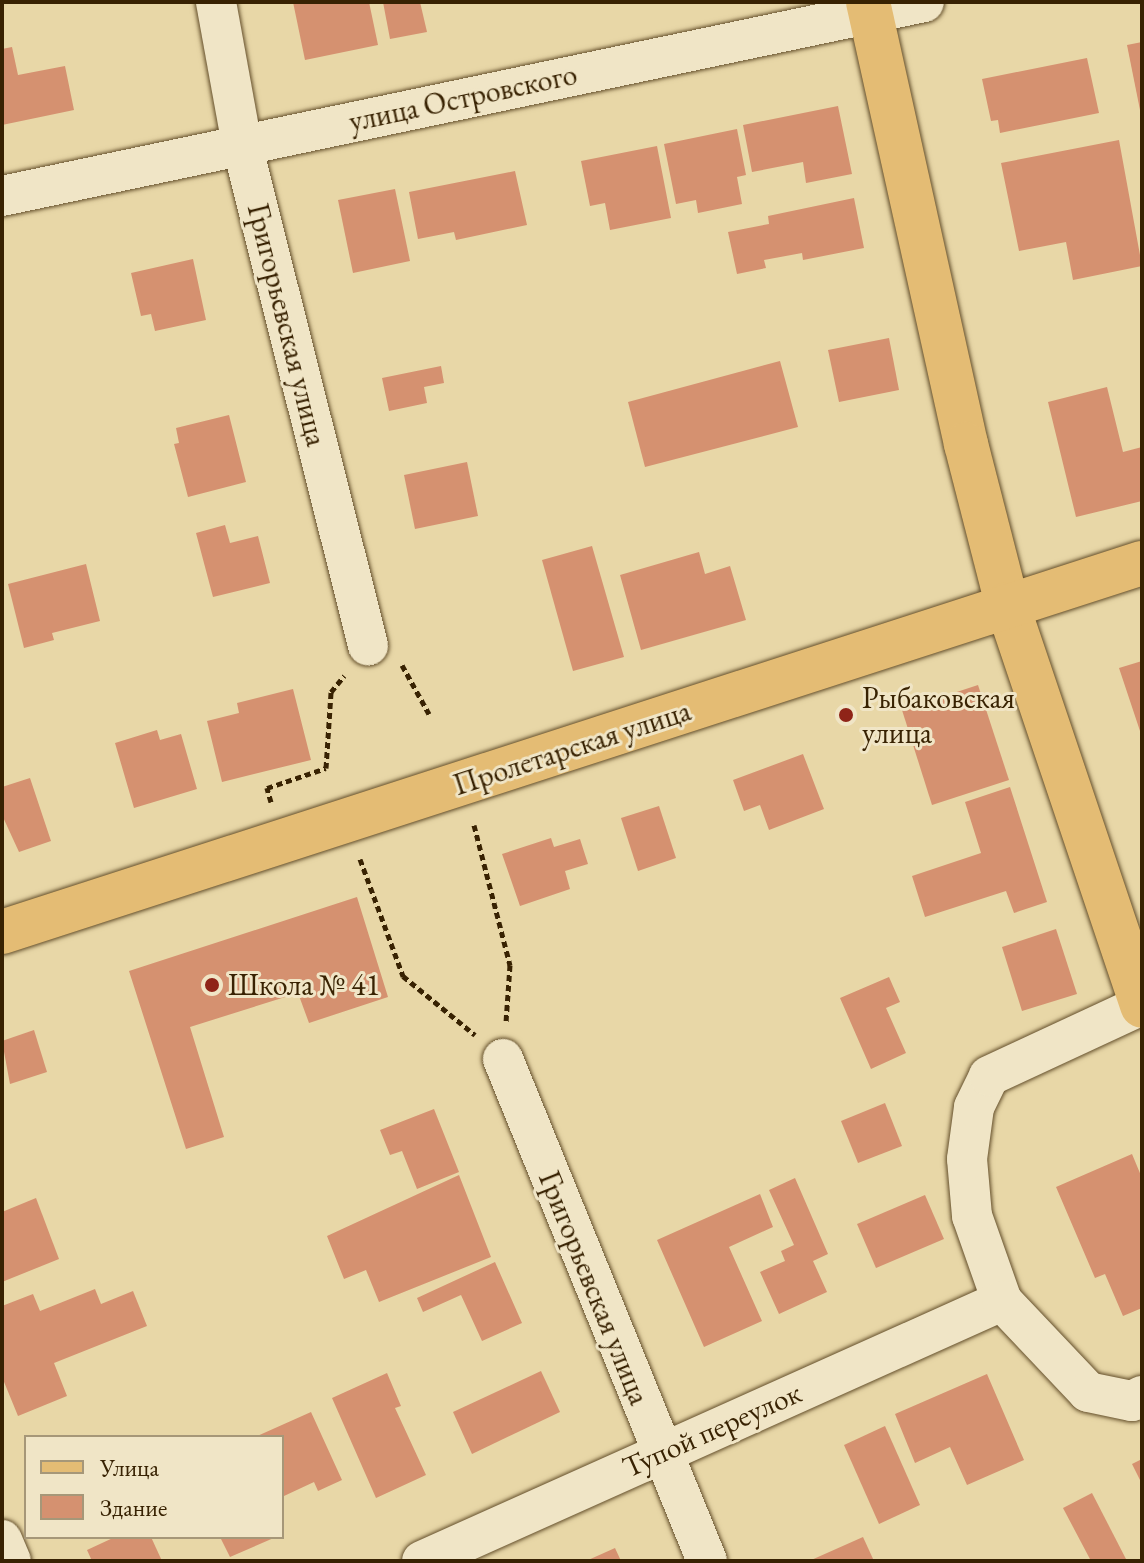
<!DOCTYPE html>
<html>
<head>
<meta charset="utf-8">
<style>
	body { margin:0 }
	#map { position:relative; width:1144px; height:1563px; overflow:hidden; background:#e8d7a7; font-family:"EB Garamond",serif }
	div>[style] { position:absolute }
	.building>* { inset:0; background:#d59170 }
	.path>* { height:5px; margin-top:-2.5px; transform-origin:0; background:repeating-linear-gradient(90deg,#382202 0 6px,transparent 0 10px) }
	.roads { filter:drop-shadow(0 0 2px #644f2b) drop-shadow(0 0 2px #644f2b) }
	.minor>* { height:40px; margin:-20px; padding:0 20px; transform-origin:20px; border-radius:20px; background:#f0e5c6 }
	.major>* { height:44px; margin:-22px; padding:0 22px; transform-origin:22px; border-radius:22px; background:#e4bc74 }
	.dots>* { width:22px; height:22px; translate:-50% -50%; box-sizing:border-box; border:4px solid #f0e5c6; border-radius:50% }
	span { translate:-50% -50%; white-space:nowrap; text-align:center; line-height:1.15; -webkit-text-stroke:6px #f0e5c6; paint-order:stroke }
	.street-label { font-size:30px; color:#382202 }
	.poi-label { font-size:30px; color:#382202 }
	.left { translate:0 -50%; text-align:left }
	.frame { position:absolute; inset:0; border:4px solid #382202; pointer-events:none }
	.legend { position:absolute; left:24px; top:1435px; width:260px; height:104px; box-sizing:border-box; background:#f0e5c6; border:2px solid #a69778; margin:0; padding:10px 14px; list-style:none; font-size:24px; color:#382202 }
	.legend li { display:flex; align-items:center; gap:16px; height:40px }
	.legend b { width:40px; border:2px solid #a69778 }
</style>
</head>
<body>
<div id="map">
	<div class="building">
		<i style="clip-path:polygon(293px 2px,369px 2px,378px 45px,305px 60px)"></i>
		<i style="clip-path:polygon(383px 2px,420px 2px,427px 32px,390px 39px)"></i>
		<i style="clip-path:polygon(1142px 42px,1142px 115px,1141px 115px,1127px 45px)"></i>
		<i style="clip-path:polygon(12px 47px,18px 75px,65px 66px,74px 110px,2px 125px,2px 49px)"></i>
		<i style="clip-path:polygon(1087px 58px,1099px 113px,1000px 133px,998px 120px,991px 121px,982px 79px)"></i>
		<i style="clip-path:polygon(838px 106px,852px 174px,806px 183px,803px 162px,752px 172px,743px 125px)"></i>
		<i style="clip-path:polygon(737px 129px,746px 175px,737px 177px,742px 204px,698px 213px,696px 200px,676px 204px,664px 144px)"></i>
		<i style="clip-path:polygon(1119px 140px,1142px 266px,1073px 280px,1066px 242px,1019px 251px,1001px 163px)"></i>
		<i style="clip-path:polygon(657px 146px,671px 218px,610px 230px,605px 203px,590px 206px,581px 161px)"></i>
		<i style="clip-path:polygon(515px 171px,527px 225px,456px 240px,454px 232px,418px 239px,409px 192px)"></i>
		<i style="clip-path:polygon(395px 189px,410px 261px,353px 273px,338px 200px)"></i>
		<i style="clip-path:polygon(854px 198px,864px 248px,803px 260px,802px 253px,764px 260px,766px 268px,737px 274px,728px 232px,769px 224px,768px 216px)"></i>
		<i style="clip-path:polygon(193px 259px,206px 320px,155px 331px,151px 314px,141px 316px,131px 273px)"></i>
		<i style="clip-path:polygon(889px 338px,899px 390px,839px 402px,828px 350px)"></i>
		<i style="clip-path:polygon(780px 361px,798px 427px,645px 467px,628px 402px)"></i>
		<i style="clip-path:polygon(441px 366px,444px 383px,424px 387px,427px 403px,389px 411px,382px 378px)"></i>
		<i style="clip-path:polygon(1107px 387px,1123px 452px,1142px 447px,1142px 501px,1076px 517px,1048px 402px)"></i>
		<i style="clip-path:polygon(229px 415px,246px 482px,188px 497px,174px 444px,179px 443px,176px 428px)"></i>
		<i style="clip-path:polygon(467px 462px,478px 516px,415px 529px,404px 475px)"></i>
		<i style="clip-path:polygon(225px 525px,230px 543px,258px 536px,270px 583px,213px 597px,196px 533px)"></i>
		<i style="clip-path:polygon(592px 546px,624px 657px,573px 671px,542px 560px)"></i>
		<i style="clip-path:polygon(699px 552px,705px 574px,730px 566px,746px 620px,641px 650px,620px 575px)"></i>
		<i style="clip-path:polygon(86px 564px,100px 621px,52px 633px,54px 640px,24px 648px,8px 584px)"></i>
		<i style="clip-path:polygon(1142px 661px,1142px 734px,1141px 734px,1119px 668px)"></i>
		<i style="clip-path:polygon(978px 685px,1009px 780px,932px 805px,902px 710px)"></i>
		<i style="clip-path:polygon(293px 689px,311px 760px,222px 782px,207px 721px,239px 713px,237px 703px)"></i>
		<i style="clip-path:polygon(157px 730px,160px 740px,181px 734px,197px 789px,134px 808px,115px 743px)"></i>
		<i style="clip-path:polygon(803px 754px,824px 809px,769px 830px,760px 805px,744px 811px,733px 780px)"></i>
		<i style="clip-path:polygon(30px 778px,51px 841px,19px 852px,2px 815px,2px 787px)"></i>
		<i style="clip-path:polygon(1010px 787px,1047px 902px,1014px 913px,1006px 891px,925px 917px,912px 876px,981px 853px,965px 802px)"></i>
		<i style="clip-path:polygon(659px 806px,676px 858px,638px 871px,621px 818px)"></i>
		<i style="clip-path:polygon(551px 838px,554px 847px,580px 839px,588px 864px,565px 871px,570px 889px,520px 906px,502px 854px)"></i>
		<i style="clip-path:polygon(357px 897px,388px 997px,309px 1023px,298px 993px,190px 1027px,224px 1137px,186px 1149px,129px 971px)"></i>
		<i style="clip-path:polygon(1056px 929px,1077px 994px,1022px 1011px,1002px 947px)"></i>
		<i style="clip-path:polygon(889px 977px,900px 1002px,886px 1008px,906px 1053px,871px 1069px,840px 998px)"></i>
		<i style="clip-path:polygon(34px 1030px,47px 1072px,10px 1084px,2px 1041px)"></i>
		<i style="clip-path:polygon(885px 1103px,902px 1146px,858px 1163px,841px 1121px)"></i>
		<i style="clip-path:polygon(434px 1109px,459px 1172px,417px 1189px,402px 1151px,390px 1155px,380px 1130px)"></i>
		<i style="clip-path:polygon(1132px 1154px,1142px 1178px,1142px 1308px,1123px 1316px,1105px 1274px,1095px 1278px,1056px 1187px)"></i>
		<i style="clip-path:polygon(459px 1175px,491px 1257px,379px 1302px,366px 1270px,344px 1279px,327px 1236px)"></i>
		<i style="clip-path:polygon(795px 1178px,828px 1254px,813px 1261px,827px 1292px,779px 1314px,760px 1272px,785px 1261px,781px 1251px,794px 1245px,769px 1190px)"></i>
		<i style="clip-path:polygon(760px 1194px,773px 1227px,729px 1247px,762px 1321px,704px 1347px,657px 1240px)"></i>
		<i style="clip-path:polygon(925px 1195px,944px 1239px,876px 1268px,857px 1224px)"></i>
		<i style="clip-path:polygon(36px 1198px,59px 1259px,2px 1282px,2px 1212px)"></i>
		<i style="clip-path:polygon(495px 1262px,522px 1323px,482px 1341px,461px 1295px,423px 1312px,417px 1298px)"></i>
		<i style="clip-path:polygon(95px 1289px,101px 1304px,133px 1291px,147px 1326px,54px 1363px,67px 1396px,18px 1416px,2px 1377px,2px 1306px,33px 1294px,40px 1311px)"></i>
		<i style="clip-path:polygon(541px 1371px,560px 1412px,472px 1454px,453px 1412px)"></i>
		<i style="clip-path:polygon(387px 1373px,401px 1406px,395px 1408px,426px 1475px,376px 1498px,332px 1398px)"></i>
		<i style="clip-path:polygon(987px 1374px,1024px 1460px,967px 1485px,950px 1447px,915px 1463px,895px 1414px)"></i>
		<i style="clip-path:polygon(311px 1412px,342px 1480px,318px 1491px,314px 1482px,284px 1496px,282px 1437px,255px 1437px)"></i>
		<i style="clip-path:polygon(885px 1426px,920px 1505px,879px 1524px,844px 1445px)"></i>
		<i style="clip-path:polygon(1142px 1459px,1142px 1484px,1132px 1464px)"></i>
		<i style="clip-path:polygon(1092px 1493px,1127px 1561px,1091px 1561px,1063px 1508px)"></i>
		<i style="clip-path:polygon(115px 1537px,151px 1537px,162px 1561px,92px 1561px,87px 1550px)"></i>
		<i style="clip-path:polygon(220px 1537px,276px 1537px,230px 1557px)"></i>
		<i style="clip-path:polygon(863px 1537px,874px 1561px,809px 1561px)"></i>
		<i style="clip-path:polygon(615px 1548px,621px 1561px,586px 1561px)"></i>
	</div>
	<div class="path">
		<i style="left:402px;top:665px;width:56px;rotate:61.1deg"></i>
		<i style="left:271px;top:802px;width:15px;rotate:-106deg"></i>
		<i style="left:267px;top:788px;width:62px;rotate:-18.7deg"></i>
		<i style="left:326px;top:768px;width:76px;rotate:-86.2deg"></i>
		<i style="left:331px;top:692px;width:21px;rotate:-51deg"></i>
		<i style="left:474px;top:825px;width:145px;rotate:75.6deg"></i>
		<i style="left:510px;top:965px;width:57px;rotate:94deg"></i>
		<i style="left:360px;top:859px;width:125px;rotate:69.8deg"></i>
		<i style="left:403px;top:976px;width:93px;rotate:39.3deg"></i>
	</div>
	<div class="roads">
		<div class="minor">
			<i style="left:216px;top:2px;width:145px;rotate:79.7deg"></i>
			<i style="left:242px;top:145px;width:516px;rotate:75.86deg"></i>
			<i style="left:2px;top:196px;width:942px;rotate:-11.88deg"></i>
			<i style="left:503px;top:1059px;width:542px;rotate:67.88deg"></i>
			<i style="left:1002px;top:1301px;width:90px;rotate:-109.4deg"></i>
			<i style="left:972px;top:1216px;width:57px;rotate:-95deg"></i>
			<i style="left:967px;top:1159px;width:52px;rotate:-82.3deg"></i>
			<i style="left:974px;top:1107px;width:34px;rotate:-64deg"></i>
			<i style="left:989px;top:1076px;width:169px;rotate:-24.9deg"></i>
			<i style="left:2px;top:1540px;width:23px;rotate:67deg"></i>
			<i style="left:422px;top:1561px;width:636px;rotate:-24.15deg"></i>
			<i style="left:1002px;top:1301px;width:125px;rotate:46.6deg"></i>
			<i style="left:1088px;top:1392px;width:45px;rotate:11.6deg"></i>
			<i style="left:1132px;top:1401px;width:11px;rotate:-27deg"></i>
		</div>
		<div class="major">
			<i style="left:868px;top:2px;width:453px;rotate:77.5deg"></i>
			<i style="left:966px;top:444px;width:165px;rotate:75.6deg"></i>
			<i style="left:1007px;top:604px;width:424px;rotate:71.4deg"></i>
			<i style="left:2px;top:932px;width:1198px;rotate:-17.94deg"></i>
		</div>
	</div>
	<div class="dots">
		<i style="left:846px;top:715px;background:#8f2418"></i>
		<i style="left:212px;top:985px;background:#8f2418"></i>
	</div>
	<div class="street-label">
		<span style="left:463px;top:98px;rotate:-12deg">улица Островского</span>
		<span style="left:287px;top:325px;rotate:76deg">Григорьевская улица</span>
		<span style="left:572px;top:748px;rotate:-18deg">Пролетарская улица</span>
		<span style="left:594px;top:1288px;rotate:68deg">Григорьевская улица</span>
		<span style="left:712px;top:1430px;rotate:-24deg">Тупой переулок</span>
	</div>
	<div class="poi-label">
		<span class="left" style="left:862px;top:715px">Рыбаковская<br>улица</span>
		<span class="left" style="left:228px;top:985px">Школа № 41</span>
	</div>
	<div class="frame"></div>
	<ul class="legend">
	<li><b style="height:10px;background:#e4bc74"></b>Улица</li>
	<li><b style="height:22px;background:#d59170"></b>Здание</li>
	</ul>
</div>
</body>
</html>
